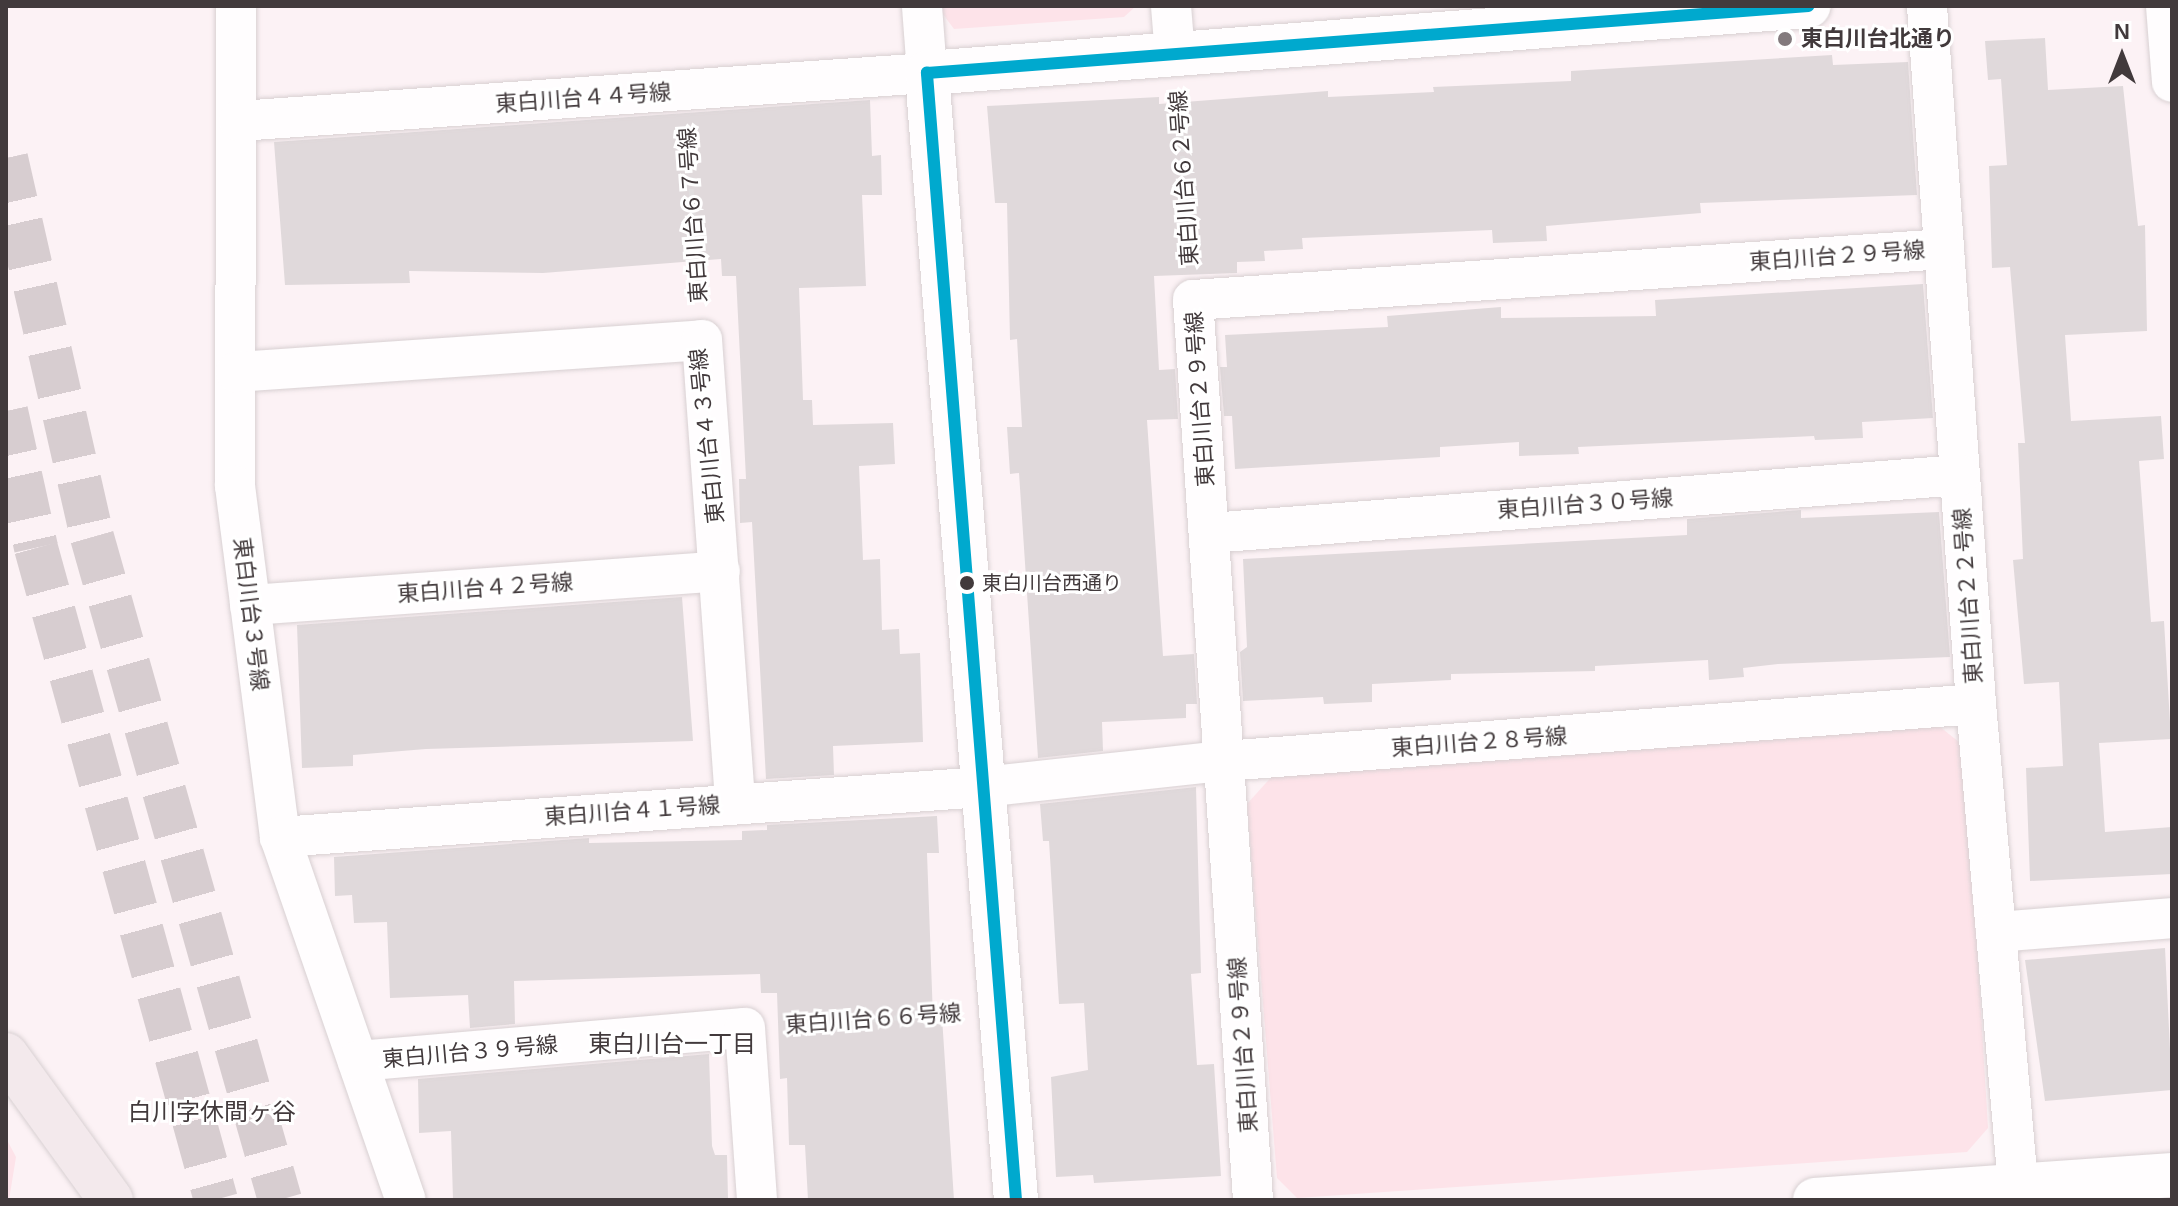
<!DOCTYPE html>
<html>
<head>
<meta charset="utf-8">
<style>
	body { margin:0 }
	#map { position:relative; width:2178px; height:1206px; overflow:hidden; background:#fcf2f5; font-family:Helvetica,"Noto Sans JP",sans-serif }
	div>[style] { position:absolute }
	.green>* { inset:0; background:#fde3e9 }
	.building>* { inset:0; background:#e0d9db }
	.motorway-tunnel>* { height:44px; margin-top:-22px; transform-origin:0; background:repeating-linear-gradient(90deg,#d7cdd0 0 44px,transparent 0 66px) }
	.path>* { height:5px; margin-top:-2.5px; transform-origin:0; background:repeating-linear-gradient(90deg,#e1dedf 0 8px,transparent 0 12px) }
	.roads { filter:drop-shadow(0 0 2px #d8d0d2) drop-shadow(0 0 2px #d8d0d2) }
	.minor>* { height:40px; margin:-20px; padding:0 20px; transform-origin:20px; border-radius:20px; background:#fffdfe }
	.tertiary>* { height:44px; margin:-22px; padding:0 22px; transform-origin:22px; border-radius:22px; background:#fffdfe }
	.primary>* { height:44px; margin:-22px; padding:0 22px; transform-origin:22px; border-radius:22px; background:#f3e9ec }
	.bus-1>* { height:12px; margin:-6px; padding:0 6px; transform-origin:6px; border-radius:6px; background:#00a9ce }
	.dots>* { width:22px; height:22px; translate:-50% -50%; box-sizing:border-box; border:4px solid #fff; border-radius:50% }
	span { translate:-50% -50%; white-space:nowrap; text-align:center; line-height:1.15; -webkit-text-stroke:6px #fff; paint-order:stroke }
	.bus-label { font-size:20px; color:#423a3c }
	.left { translate:0 -50%; text-align:left }
	.poi-label { font-size:22px; color:#423a3c; font-weight:700 }
	.street-label { font-size:22px; color:#423a3c }
	.neighbourhood-label { font-size:24px; color:#423a3c }
	.frame { position:absolute; inset:0; border:8px solid #423a3c; pointer-events:none }
	.north { position:absolute; left:2082px; top:16px; width:80px; height:80px; -webkit-text-stroke:6px #fff; paint-order:stroke; rotate:0deg; font-size:22px; font-weight:700; line-height:32px; text-align:center; color:#423a3c }
	.north::after { content:''; display:block; margin:auto; width:28px; height:36px; background:#423a3c; clip-path:polygon(50% 0,100% 100%,50% 72%,0 100%) }
</style>
</head>
<body>
<div id="map">
	<div class="green">
		<i style="clip-path:polygon(937px 6px,1136px 6px,1124px 17px,954px 29px)"></i>
		<i style="clip-path:polygon(1939px 726px,1965px 747px,1988px 1128px,1967px 1152px,1297px 1198px,1277px 1178px,1247px 804px,1275px 773px)"></i>
		<i style="clip-path:polygon(6px 1138px,16px 1157px,9px 1200px,6px 1200px)"></i>
	</div>
	<div class="building">
		<i style="clip-path:polygon(2045px 38px,2048px 90px,2123px 86px,2138px 226px,2145px 225px,2147px 331px,2065px 335px,2071px 421px,2161px 416px,2164px 459px,2139px 461px,2151px 622px,2164px 621px,2171px 739px,2099px 743px,2105px 832px,2172px 827px,2172px 874px,2030px 881px,2026px 768px,2063px 766px,2059px 682px,2024px 684px,2013px 560px,2023px 559px,2018px 443px,2025px 443px,2010px 267px,1992px 268px,1989px 166px,2007px 165px,2001px 79px,1988px 80px,1985px 41px)"></i>
		<i style="clip-path:polygon(1832px 55px,1833px 65px,1908px 62px,1917px 195px,1700px 203px,1701px 213px,1546px 226px,1547px 241px,1493px 243px,1492px 230px,1302px 238px,1303px 249px,1264px 251px,1265px 261px,1237px 262px,1237px 273px,1154px 276px,1159px 370px,1175px 369px,1178px 419px,1147px 420px,1163px 656px,1194px 654px,1197px 704px,1186px 704px,1186px 718px,1102px 722px,1103px 751px,1038px 758px,1019px 473px,1010px 474px,1007px 427px,1022px 427px,1017px 339px,1010px 340px,1007px 203px,995px 203px,987px 106px,1159px 97px,1159px 104px,1328px 91px,1328px 97px,1434px 92px,1433px 87px,1571px 81px,1571px 71px)"></i>
		<i style="clip-path:polygon(870px 100px,872px 156px,881px 155px,882px 195px,862px 195px,866px 286px,799px 288px,803px 400px,812px 400px,813px 425px,893px 423px,895px 464px,859px 466px,863px 560px,880px 559px,882px 630px,899px 629px,900px 654px,920px 653px,923px 742px,833px 746px,834px 775px,766px 779px,752px 522px,740px 523px,739px 479px,746px 479px,736px 276px,722px 276px,721px 259px,543px 273px,409px 271px,410px 283px,285px 285px,274px 142px)"></i>
		<i style="clip-path:polygon(1923px 284px,1933px 418px,1862px 422px,1863px 438px,1815px 440px,1814px 436px,1578px 447px,1579px 454px,1519px 456px,1519px 442px,1440px 447px,1440px 457px,1235px 469px,1232px 416px,1224px 416px,1220px 367px,1227px 367px,1225px 335px,1388px 327px,1387px 316px,1501px 307px,1501px 318px,1656px 316px,1655px 300px)"></i>
		<i style="clip-path:polygon(1801px 510px,1801px 518px,1939px 512px,1950px 657px,1778px 664px,1743px 668px,1744px 677px,1709px 680px,1708px 660px,1595px 666px,1595px 671px,1451px 674px,1451px 680px,1372px 684px,1372px 702px,1324px 704px,1323px 697px,1243px 701px,1240px 652px,1247px 647px,1243px 559px,1687px 535px,1687px 519px)"></i>
		<i style="clip-path:polygon(682px 597px,693px 741px,426px 749px,353px 755px,353px 766px,302px 768px,297px 625px)"></i>
		<i style="clip-path:polygon(1196px 787px,1201px 973px,1191px 974px,1197px 1065px,1214px 1064px,1221px 1176px,1094px 1183px,1093px 1175px,1056px 1177px,1051px 1077px,1088px 1070px,1084px 1003px,1059px 1004px,1049px 841px,1043px 841px,1040px 804px)"></i>
		<i style="clip-path:polygon(937px 816px,939px 853px,927px 853px,933px 1018px,942px 1017px,954px 1200px,808px 1200px,805px 1145px,789px 1145px,787px 1078px,780px 1079px,777px 993px,761px 993px,760px 974px,514px 981px,515px 1024px,470px 1028px,468px 995px,390px 998px,387px 922px,354px 923px,352px 895px,335px 896px,334px 857px,589px 838px,589px 843px,742px 840px,742px 831px,767px 830px,767px 825px)"></i>
		<i style="clip-path:polygon(2165px 948px,2172px 1090px,2045px 1101px,2025px 960px)"></i>
		<i style="clip-path:polygon(709px 1054px,712px 1146px,715px 1155px,727px 1155px,728px 1198px,453px 1200px,451px 1131px,419px 1133px,418px 1079px)"></i>
	</div>
	<div class="motorway-tunnel">
		<i style="left:6px;top:158px;width:389px;rotate:77.2deg"></i>
		<i style="left:92px;top:537px;width:689px;rotate:74.17deg"></i>
		<i style="left:6px;top:411px;width:140px;rotate:77.6deg"></i>
		<i style="left:36px;top:548px;width:676px;rotate:74.57deg"></i>
	</div>
	<div class="path">
		<i style="left:1178px;top:96px;width:162px;rotate:85.8deg"></i>
		<i style="left:687px;top:129px;width:170px;rotate:86deg"></i>
		<i style="left:786px;top:1025px;width:174px;rotate:-3.9deg"></i>
	</div>
	<div class="roads">
		<div class="minor">
			<i style="left:236px;top:6px;width:480px;rotate:90.1deg"></i>
			<i style="left:235px;top:486px;width:354px;rotate:82.7deg"></i>
			<i style="left:280px;top:837px;width:384px;rotate:70.9deg"></i>
			<i style="left:1171px;top:6px;width:49px;rotate:85.3deg"></i>
			<i style="left:1927px;top:6px;width:700px;rotate:85.98deg"></i>
			<i style="left:1976px;top:704px;width:498px;rotate:85deg"></i>
			<i style="left:2166px;top:6px;width:76px;rotate:85.5deg"></i>
			<i style="left:239px;top:121px;width:690px;rotate:-3.99deg"></i>
			<i style="left:927px;top:73px;width:67px;rotate:-94.3deg"></i>
			<i style="left:236px;top:372px;width:467px;rotate:-3.9deg"></i>
			<i style="left:702px;top:340px;width:464px;rotate:85.9deg"></i>
			<i style="left:1210px;top:533px;width:752px;rotate:-4.42deg"></i>
			<i style="left:250px;top:605px;width:471px;rotate:-4.1deg"></i>
			<i style="left:280px;top:837px;width:705px;rotate:-4.07deg"></i>
			<i style="left:983px;top:787px;width:242px;rotate:-6.2deg"></i>
			<i style="left:1224px;top:761px;width:754px;rotate:-4.33deg"></i>
			<i style="left:1996px;top:932px;width:177px;rotate:-4.5deg"></i>
			<i style="left:358px;top:1061px;width:388px;rotate:-4.9deg"></i>
			<i style="left:745px;top:1028px;width:172px;rotate:86deg"></i>
			<i style="left:1253px;top:1200px;width:902px;rotate:-93.81deg"></i>
			<i style="left:1193px;top:300px;width:753px;rotate:-3.88deg"></i>
		</div>
		<div class="tertiary">
			<i style="left:1016px;top:1200px;width:1131px;rotate:-94.52deg"></i>
			<i style="left:927px;top:73px;width:884px;rotate:-4.35deg"></i>
			<i style="left:1815px;top:1200px;width:358px;rotate:-4deg"></i>
		</div>
		<div class="primary">
			<i style="left:6px;top:1055px;width:179px;rotate:54.1deg"></i>
		</div>
	</div>
	<div class="bus-1">
		<i style="left:1016px;top:1200px;width:1131px;rotate:-94.52deg"></i>
		<i style="left:927px;top:73px;width:884px;rotate:-4.35deg"></i>
	</div>
	<div class="dots">
		<i style="left:1785px;top:39px;background:#837a7d"></i>
		<i style="left:967px;top:583px;background:#423a3c"></i>
	</div>
	<div class="bus-label">
		<span class="left" style="left:982px;top:583px">東白川台西通り</span>
	</div>
	<div class="poi-label">
		<span class="left" style="left:1801px;top:39px">東白川台北通り</span>
	</div>
	<div class="street-label">
		<span style="left:583px;top:98px;rotate:-4deg">東白川台４４号線</span>
		<span style="left:1184px;top:178px;rotate:-94deg">東白川台６２号線</span>
		<span style="left:693px;top:215px;rotate:-94deg">東白川台６７号線</span>
		<span style="left:1837px;top:256px;rotate:-4deg">東白川台２９号線</span>
		<span style="left:1200px;top:399px;rotate:-94deg">東白川台２９号線</span>
		<span style="left:707px;top:436px;rotate:-96deg">東白川台４３号線</span>
		<span style="left:1585px;top:504px;rotate:-4deg">東白川台３０号線</span>
		<span style="left:485px;top:588px;rotate:-4deg">東白川台４２号線</span>
		<span style="left:1968px;top:596px;rotate:-94deg">東白川台２２号線</span>
		<span style="left:251px;top:614px;rotate:83deg">東白川台３号線</span>
		<span style="left:1479px;top:742px;rotate:-4deg">東白川台２８号線</span>
		<span style="left:632px;top:811px;rotate:-4deg">東白川台４１号線</span>
		<span style="left:873px;top:1019px;rotate:-4deg">東白川台６６号線</span>
		<span style="left:1243px;top:1045px;rotate:-94deg">東白川台２９号線</span>
		<span style="left:470px;top:1052px;rotate:-5deg">東白川台３９号線</span>
	</div>
	<div class="neighbourhood-label">
		<span style="left:672px;top:1044px">東白川台一丁目</span>
		<span style="left:212px;top:1112px">白川字休間ヶ谷</span>
	</div>
	<div class="frame"></div>
	<div class="north">N</div>
</div>
</body>
</html>
